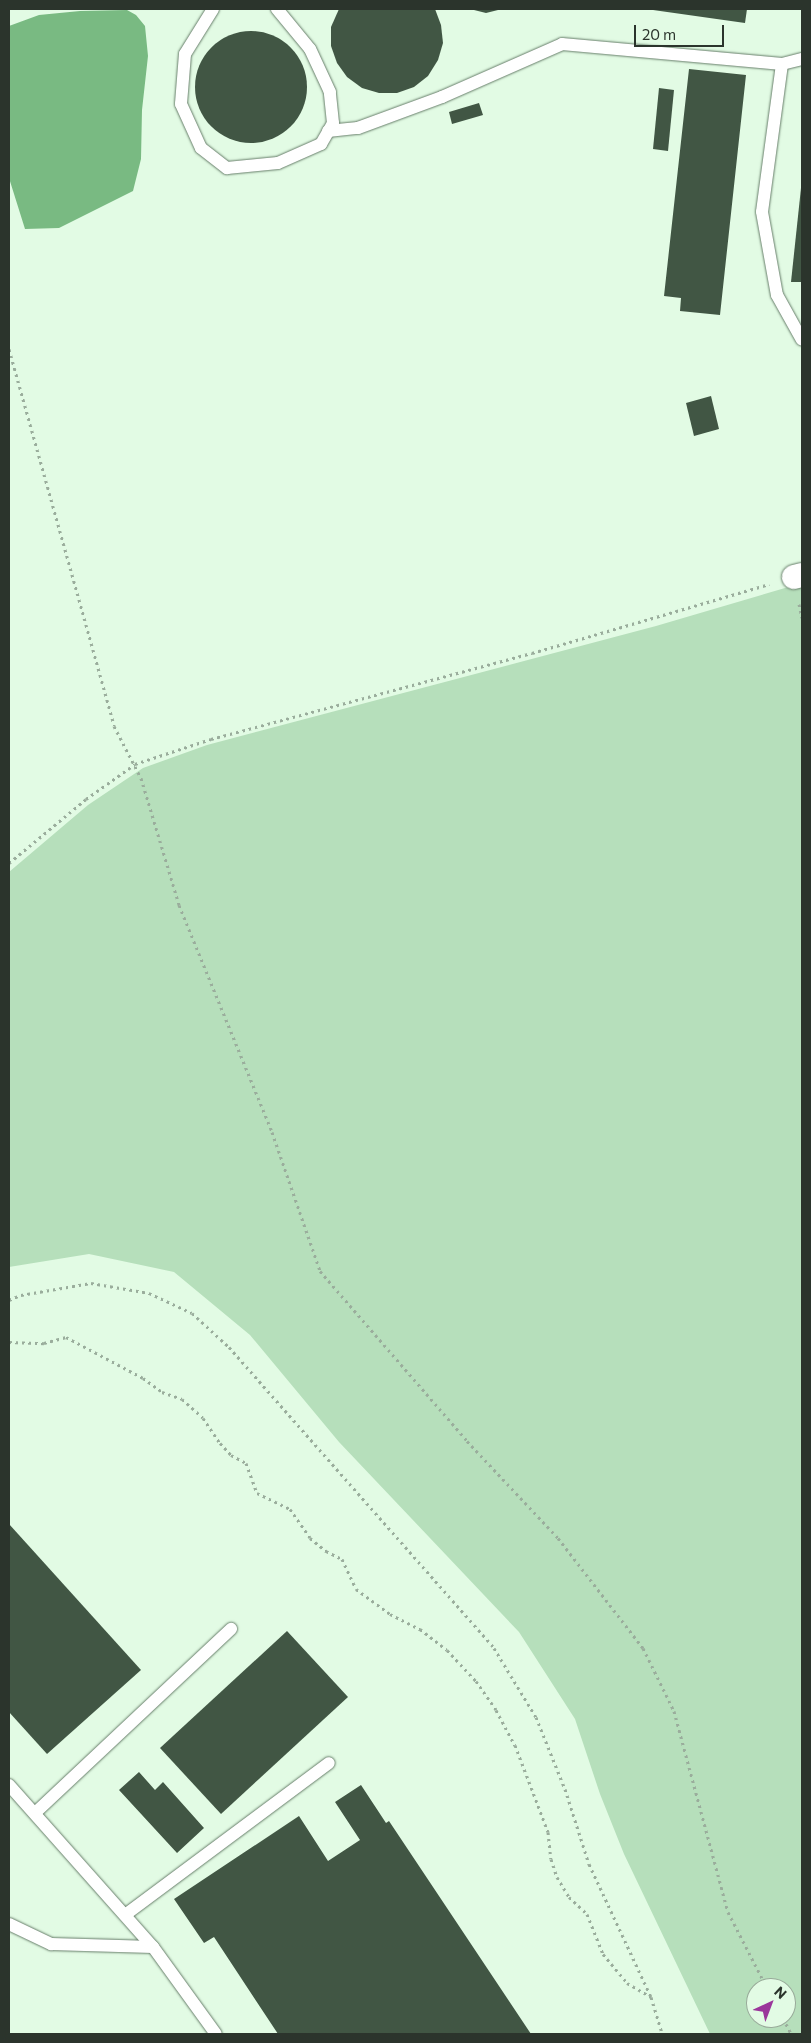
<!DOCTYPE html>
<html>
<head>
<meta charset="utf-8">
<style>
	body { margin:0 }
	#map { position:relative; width:811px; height:2043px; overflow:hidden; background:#e2fbe4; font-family:Commissioner,sans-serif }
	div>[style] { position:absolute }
	.green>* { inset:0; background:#b6dfbb }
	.water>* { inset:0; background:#79ba82 }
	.building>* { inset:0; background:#415644 }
	.round { border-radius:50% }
	.path>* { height:3px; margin-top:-1.5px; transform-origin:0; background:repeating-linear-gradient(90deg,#9aad9c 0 2.5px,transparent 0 6.5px) }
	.roads { filter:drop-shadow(0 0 1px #677e6a) drop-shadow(0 0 1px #677e6a) }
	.service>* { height:12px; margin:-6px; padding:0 6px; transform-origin:6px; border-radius:6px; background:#fff }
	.minor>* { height:24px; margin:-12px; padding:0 12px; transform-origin:12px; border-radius:12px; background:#fff }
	span { translate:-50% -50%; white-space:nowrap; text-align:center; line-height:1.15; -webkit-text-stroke:5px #e2fbe4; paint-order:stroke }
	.frame { position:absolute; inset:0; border:10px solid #2b342c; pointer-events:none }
	.north { position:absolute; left:746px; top:1978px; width:50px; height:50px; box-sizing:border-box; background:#e2fbe4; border:1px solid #99ab9a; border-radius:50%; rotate:43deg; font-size:14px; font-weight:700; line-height:20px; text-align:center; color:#2b342c }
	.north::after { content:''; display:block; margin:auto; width:18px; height:22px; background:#9b369b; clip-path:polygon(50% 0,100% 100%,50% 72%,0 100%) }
	.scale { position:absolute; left:634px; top:25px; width:90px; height:22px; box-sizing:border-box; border:2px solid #2b342c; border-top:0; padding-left:6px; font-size:15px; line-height:18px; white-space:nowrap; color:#2b342c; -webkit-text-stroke:4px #e2fbe4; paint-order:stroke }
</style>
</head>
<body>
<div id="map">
	<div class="green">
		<i style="clip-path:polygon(evenodd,802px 583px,802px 2034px,710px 2034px,624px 1854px,600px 1794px,575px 1719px,519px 1632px,339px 1442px,250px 1335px,174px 1272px,89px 1254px,9px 1267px,9px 872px,88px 805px,143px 768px,207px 745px,656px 626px,802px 583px,756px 1988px,786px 1988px,786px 2018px,756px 2018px,756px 1988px)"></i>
	</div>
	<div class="water">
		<i style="clip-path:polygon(127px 10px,136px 15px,145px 26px,148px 56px,142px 110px,141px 159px,133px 191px,59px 228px,25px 229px,9px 178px,9px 26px,39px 15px,80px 11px)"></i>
	</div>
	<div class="building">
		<i style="clip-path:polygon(339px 9px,435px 9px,441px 25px,443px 43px,438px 60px,428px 76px,414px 87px,397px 93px,379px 93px,362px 88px,347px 77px,337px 63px,331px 46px,331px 27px)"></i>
		<i style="clip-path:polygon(470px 9px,502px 9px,486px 13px)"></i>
		<i style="clip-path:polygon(646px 9px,747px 9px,745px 23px)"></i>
		<i class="round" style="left:195px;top:31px;width:112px;height:112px"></i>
		<i style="clip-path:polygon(689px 69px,746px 75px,720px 315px,680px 311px,681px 298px,664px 296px)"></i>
		<i style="clip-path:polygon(659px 88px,674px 90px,668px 151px,653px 149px)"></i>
		<i style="clip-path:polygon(479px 103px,483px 115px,452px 124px,449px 112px)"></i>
		<i style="clip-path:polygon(801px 188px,802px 282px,791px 282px)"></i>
		<i style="clip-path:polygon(711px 396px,719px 429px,694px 436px,686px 403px)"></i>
		<i style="clip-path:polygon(9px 1524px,141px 1670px,47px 1754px,9px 1712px)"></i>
		<i style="clip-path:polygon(287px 1631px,348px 1697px,221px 1814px,160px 1748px)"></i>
		<i style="clip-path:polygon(139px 1772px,155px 1790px,163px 1782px,204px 1828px,177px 1853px,119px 1790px)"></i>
		<i style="clip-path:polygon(361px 1785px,386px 1823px,389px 1821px,531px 2034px,278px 2034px,214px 1937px,204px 1943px,174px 1899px,299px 1816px,328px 1861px,360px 1840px,335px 1802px)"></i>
	</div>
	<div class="path">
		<i style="left:9px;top:349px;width:391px;rotate:74.4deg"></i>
		<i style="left:114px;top:726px;width:59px;rotate:62.6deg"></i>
		<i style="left:141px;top:778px;width:133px;rotate:73.3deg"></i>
		<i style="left:179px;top:905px;width:245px;rotate:67.7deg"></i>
		<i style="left:272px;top:1132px;width:147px;rotate:70.9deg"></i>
		<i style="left:320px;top:1271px;width:225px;rotate:49.1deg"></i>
		<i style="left:467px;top:1441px;width:133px;rotate:46.8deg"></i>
		<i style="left:558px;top:1538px;width:139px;rotate:52.3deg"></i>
		<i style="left:643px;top:1648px;width:70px;rotate:63.8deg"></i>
		<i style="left:674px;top:1711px;width:208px;rotate:75deg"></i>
		<i style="left:728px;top:1912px;width:85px;rotate:62.8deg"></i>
		<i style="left:799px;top:604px;width:14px;rotate:78deg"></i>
		<i style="left:9px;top:863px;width:100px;rotate:-39.7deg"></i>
		<i style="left:86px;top:799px;width:60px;rotate:-35.5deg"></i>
		<i style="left:135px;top:764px;width:80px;rotate:-18.2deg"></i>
		<i style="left:211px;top:739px;width:332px;rotate:-15deg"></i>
		<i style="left:532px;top:653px;width:247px;rotate:-16.2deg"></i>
		<i style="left:9px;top:1300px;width:13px;rotate:-23deg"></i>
		<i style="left:21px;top:1295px;width:71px;rotate:-9.7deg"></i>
		<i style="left:91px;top:1283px;width:59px;rotate:9.8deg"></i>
		<i style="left:149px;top:1293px;width:47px;rotate:24.9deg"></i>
		<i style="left:192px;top:1313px;width:50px;rotate:42.6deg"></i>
		<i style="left:229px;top:1347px;width:401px;rotate:48.6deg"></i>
		<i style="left:494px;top:1648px;width:81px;rotate:58.7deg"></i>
		<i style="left:536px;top:1717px;width:78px;rotate:68.1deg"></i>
		<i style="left:565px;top:1789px;width:79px;rotate:72.3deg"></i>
		<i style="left:589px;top:1864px;width:147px;rotate:65deg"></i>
		<i style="left:9px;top:1342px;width:35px;rotate:2deg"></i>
		<i style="left:44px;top:1343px;width:23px;rotate:-15deg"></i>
		<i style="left:66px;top:1337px;width:87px;rotate:28deg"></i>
		<i style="left:143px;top:1378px;width:24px;rotate:36deg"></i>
		<i style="left:162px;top:1392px;width:21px;rotate:19deg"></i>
		<i style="left:182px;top:1399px;width:28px;rotate:42deg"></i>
		<i style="left:203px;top:1418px;width:30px;rotate:56deg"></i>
		<i style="left:220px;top:1443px;width:16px;rotate:47deg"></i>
		<i style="left:231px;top:1455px;width:17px;rotate:28deg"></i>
		<i style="left:246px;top:1463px;width:32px;rotate:70deg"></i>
		<i style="left:257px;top:1493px;width:37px;rotate:26deg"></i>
		<i style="left:290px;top:1509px;width:35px;rotate:55deg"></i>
		<i style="left:310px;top:1538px;width:21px;rotate:39deg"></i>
		<i style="left:326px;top:1551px;width:18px;rotate:27deg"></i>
		<i style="left:342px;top:1559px;width:33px;rotate:65deg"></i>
		<i style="left:356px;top:1589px;width:42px;rotate:36.3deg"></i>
		<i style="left:390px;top:1614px;width:34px;rotate:27deg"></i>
		<i style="left:420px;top:1629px;width:34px;rotate:38deg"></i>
		<i style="left:447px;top:1650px;width:42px;rotate:46.9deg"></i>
		<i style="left:476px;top:1681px;width:35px;rotate:55deg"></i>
		<i style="left:496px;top:1710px;width:40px;rotate:62deg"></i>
		<i style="left:515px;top:1745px;width:93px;rotate:69.2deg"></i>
		<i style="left:548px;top:1832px;width:27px;rotate:84deg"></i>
		<i style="left:551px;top:1859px;width:19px;rotate:72deg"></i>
		<i style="left:557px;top:1877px;width:23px;rotate:59deg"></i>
		<i style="left:569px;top:1897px;width:25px;rotate:43deg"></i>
		<i style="left:587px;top:1914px;width:43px;rotate:68.2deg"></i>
		<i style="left:603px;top:1954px;width:38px;rotate:50deg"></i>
		<i style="left:627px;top:1983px;width:28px;rotate:30deg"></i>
		<i style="left:651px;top:1997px;width:39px;rotate:73deg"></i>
		<i style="left:783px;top:2018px;width:18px;rotate:63deg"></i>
	</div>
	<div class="roads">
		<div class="service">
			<i style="left:213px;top:9px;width:53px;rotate:121.9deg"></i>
			<i style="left:185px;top:54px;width:50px;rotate:94.6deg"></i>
			<i style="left:181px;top:104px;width:48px;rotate:65.6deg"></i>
			<i style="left:201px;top:148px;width:33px;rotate:38deg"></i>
			<i style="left:227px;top:168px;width:51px;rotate:-5.6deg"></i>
			<i style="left:278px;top:163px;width:47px;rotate:-23.8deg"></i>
			<i style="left:321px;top:144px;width:24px;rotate:-60deg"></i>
			<i style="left:333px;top:123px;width:31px;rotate:-96deg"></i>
			<i style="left:330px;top:92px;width:47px;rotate:-114.9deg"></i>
			<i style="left:310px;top:49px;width:52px;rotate:-129.5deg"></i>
			<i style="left:782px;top:64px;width:149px;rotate:97.7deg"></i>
			<i style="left:762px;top:212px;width:84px;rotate:79.8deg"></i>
			<i style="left:777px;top:295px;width:51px;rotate:60.9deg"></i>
			<i style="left:328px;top:131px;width:30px;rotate:-6deg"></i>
			<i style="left:358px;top:128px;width:90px;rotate:-20.3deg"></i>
			<i style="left:442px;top:97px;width:131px;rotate:-23.8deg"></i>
			<i style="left:562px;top:44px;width:221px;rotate:5.2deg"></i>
			<i style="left:782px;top:64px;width:21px;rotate:-14deg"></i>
			<i style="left:9px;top:1785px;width:217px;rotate:48.4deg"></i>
			<i style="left:153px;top:1947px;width:107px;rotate:54.1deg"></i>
			<i style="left:35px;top:1813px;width:269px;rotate:-43.2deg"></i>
			<i style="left:125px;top:1915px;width:254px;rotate:-36.7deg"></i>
			<i style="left:9px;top:1924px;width:47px;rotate:25.5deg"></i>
			<i style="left:51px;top:1944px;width:102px;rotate:1.7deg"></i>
		</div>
		<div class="minor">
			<i style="left:794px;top:577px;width:8px;rotate:-14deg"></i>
		</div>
	</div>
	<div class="frame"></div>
	<div class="north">N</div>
	<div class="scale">20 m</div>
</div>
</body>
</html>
